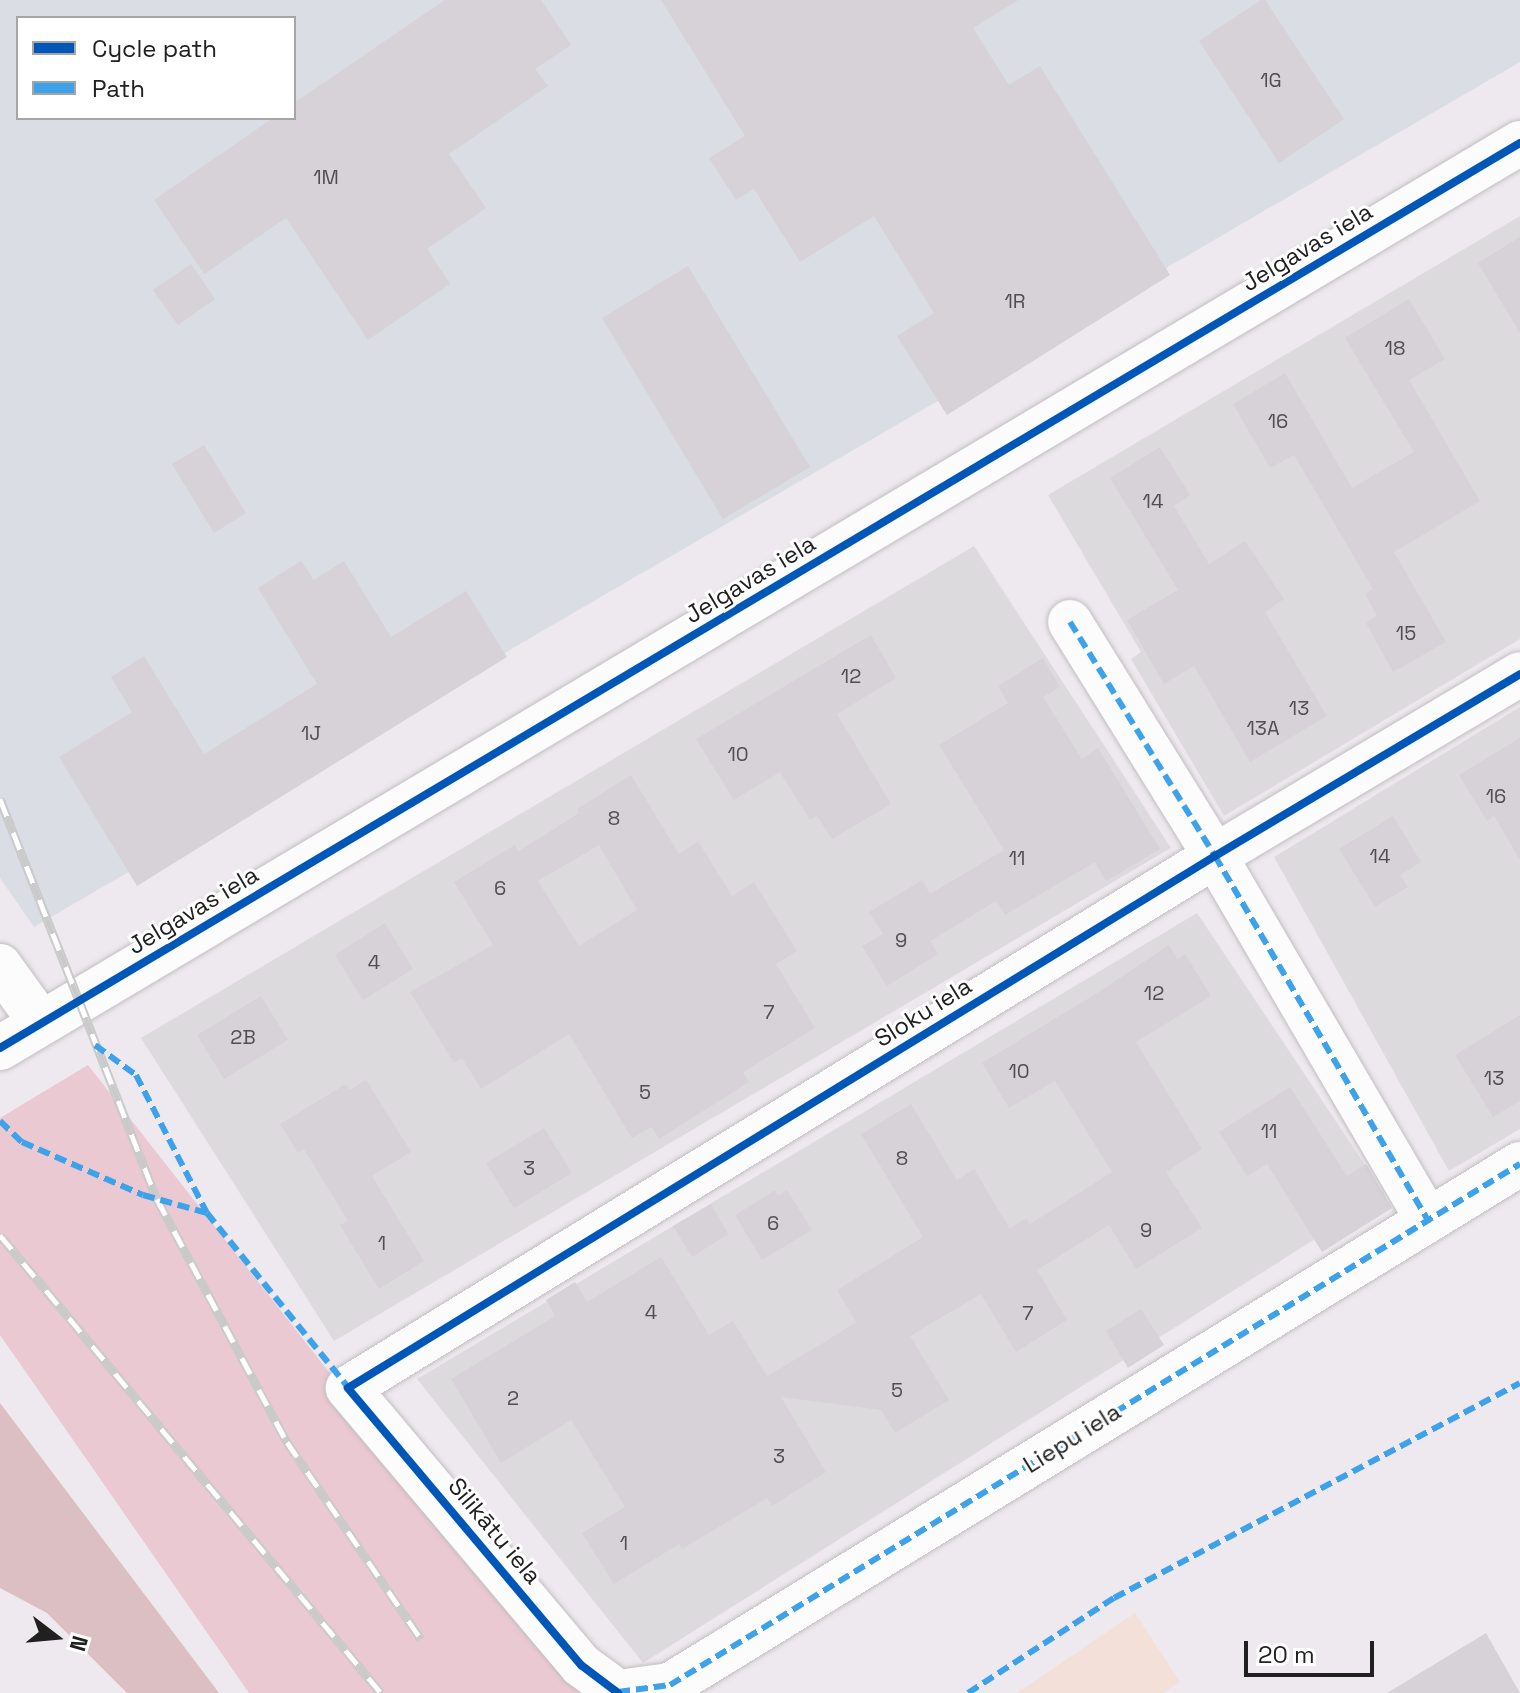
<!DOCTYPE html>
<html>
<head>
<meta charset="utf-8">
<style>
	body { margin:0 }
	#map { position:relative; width:1520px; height:1693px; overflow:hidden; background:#eee9ee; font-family:"Space Grotesk",sans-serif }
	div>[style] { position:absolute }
	.residential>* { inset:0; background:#dddadd }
	.industrial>* { inset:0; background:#dadde3 }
	.grass>* { inset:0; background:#ebc9d2 }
	.forest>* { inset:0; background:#dcbfc2 }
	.park>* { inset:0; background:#f3e0d9 }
	.building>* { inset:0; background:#d6d2d7 }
	.roads { filter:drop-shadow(0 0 2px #c0bec0) drop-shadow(0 0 2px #c0bec0) }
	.minor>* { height:44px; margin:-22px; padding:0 22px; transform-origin:22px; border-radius:22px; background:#fcfcfc }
	.rail>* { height:9px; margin-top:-4.5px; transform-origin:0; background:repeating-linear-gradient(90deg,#fff 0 18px,#cbcacb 0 36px); box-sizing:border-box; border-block:2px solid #cbcacb }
	.quiet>* { height:6px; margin-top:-3px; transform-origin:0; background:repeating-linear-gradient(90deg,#3da2ea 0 12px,transparent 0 18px) }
	.cycleway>* { height:8px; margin:-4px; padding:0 4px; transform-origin:4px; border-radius:4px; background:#0057b8 }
	span { translate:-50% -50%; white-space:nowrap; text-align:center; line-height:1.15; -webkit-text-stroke:6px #fff; paint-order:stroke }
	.number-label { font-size:20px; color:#504e50 }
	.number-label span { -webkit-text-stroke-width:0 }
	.street-label { font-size:24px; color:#202020 }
	.legend { position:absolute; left:16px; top:16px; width:280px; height:104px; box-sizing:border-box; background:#fff; border:2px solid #a6a6a6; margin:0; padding:10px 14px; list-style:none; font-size:24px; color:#202020 }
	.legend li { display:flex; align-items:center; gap:16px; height:40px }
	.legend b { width:40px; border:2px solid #a6a6a6 }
	.north { position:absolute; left:16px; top:1597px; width:80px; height:80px; -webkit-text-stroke:6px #fff; paint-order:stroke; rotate:106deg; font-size:22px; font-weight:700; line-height:32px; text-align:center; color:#202020 }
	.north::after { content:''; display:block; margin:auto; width:28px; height:36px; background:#202020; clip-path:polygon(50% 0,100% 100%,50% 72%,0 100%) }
	.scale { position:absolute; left:1244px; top:1641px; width:130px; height:36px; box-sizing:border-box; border:4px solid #202020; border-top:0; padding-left:10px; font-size:24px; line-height:28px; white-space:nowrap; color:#202020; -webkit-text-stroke:6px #fff; paint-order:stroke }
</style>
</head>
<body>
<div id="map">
	<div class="residential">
		<i style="clip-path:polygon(1520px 216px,1520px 639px,1224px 816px,1131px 659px,1141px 652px,1048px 495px)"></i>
		<i style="clip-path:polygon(974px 546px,1171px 848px,334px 1341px,141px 1038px)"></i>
		<i style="clip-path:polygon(1520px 707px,1520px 1129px,1449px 1171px,1274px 857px)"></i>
		<i style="clip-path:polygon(1197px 913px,1385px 1195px,643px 1663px,417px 1379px)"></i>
	</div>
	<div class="industrial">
		<i style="clip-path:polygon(evenodd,0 0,1520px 0,1520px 62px,34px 927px,0 878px,0 0,18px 18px,294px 18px,294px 118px,18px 118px,18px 18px)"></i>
	</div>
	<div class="grass">
		<i style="clip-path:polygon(88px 1065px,576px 1687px,579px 1693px,249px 1693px,0 1335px,0 1118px)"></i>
	</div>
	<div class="forest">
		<i style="clip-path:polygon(0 1403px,219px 1693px,127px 1693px,47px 1613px,0 1588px)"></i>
	</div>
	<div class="park">
		<i style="clip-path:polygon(1135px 1613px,1180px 1682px,1164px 1693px,1017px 1693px)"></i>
	</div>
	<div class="building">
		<i style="clip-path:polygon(445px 0,541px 0,571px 45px,535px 69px,548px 86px,449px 154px,486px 208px,427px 249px,450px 284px,368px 340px,286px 218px,204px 274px,154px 200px,273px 118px,294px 118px,294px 103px)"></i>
		<i style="clip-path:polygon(661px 0,1018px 0,973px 28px,1009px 85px,1040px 66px,1170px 275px,947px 415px,897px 336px,934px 313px,874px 216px,800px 262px,754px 189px,736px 200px,709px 158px,745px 136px)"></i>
		<i style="clip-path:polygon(1261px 0,1265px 0,1344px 119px,1279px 163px,1199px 41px)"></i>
		<i style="clip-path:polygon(1520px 237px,1520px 333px,1478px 263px)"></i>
		<i style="clip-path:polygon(191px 264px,215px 299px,178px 325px,153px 290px)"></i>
		<i style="clip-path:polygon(688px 266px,810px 467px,723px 519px,602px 318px)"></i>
		<i style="clip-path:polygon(1409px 299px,1445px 359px,1409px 380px,1480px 501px,1394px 552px,1446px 642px,1393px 672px,1366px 623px,1377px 616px,1365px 594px,1373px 589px,1294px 455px,1270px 468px,1233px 404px,1285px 373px,1352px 488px,1414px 452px,1345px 338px)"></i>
		<i style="clip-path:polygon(204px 445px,246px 513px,214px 533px,172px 464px)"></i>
		<i style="clip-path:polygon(1160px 447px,1190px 495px,1174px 506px,1209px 564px,1245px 541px,1284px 599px,1265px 612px,1327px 716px,1250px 762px,1194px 666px,1164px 684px,1127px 620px,1178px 590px,1110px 478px)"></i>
		<i style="clip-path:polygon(301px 561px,314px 580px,344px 561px,391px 637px,466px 591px,507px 657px,137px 886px,59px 757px,132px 712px,111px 677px,144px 656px,204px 754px,317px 684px,258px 588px)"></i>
		<i style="clip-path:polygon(871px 635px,896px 678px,837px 714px,891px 804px,832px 839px,817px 816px,810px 820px,780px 772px,734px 800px,696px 739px)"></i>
		<i style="clip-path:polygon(1043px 658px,1060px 687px,1043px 697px,1082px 759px,1098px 748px,1160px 849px,1106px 881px,1095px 862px,1005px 915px,996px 901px,930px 941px,938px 954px,887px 986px,862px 946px,883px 934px,869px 912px,922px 880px,930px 894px,1004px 850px,939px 745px,1008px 703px,998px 686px)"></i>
		<i style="clip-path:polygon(1520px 738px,1520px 860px,1494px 816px,1487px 821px,1459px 775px)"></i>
		<i style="clip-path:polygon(evenodd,631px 775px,679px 854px,698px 841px,732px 896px,754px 882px,797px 951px,776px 964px,815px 1028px,743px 1072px,749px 1082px,659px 1139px,652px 1127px,632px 1138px,569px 1034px,481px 1089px,462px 1058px,454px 1063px,410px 992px,493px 945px,454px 882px,515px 845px,519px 851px,579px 813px,577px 809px,631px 775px,599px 845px,637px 910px,579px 946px,538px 881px,599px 845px)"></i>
		<i style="clip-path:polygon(1393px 816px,1421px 862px,1400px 875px,1408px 887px,1375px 907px,1339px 849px)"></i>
		<i style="clip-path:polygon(385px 923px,413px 969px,363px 1000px,335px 955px)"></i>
		<i style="clip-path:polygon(1169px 945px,1178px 959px,1185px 954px,1211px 996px,1136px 1042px,1202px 1149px,1166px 1172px,1202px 1228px,1136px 1269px,1109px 1225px,1037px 1270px,1067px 1320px,1016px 1352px,981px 1294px,910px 1336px,949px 1400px,895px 1433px,881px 1410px,781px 1397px,826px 1472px,772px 1506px,767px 1498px,682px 1549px,679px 1544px,614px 1584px,582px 1533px,625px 1507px,571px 1420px,501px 1463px,451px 1379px,555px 1316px,546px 1300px,575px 1282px,587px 1302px,661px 1257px,709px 1335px,733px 1321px,767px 1376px,823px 1343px,856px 1322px,837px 1290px,923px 1237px,861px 1134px,911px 1104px,957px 1180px,974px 1169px,1010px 1229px,1026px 1218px,1030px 1224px,1112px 1172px,1055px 1081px,1009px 1108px,982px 1063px,1099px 992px)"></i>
		<i style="clip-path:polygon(261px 996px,288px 1040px,224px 1079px,197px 1035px)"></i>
		<i style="clip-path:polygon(1520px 1015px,1520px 1101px,1493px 1117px,1455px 1055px)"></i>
		<i style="clip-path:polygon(366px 1080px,411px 1152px,372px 1176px,424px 1261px,379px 1289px,340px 1225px,348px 1221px,304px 1149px,298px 1153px,280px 1124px,346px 1084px,350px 1090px)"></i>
		<i style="clip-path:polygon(1290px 1087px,1347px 1176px,1366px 1164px,1392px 1208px,1322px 1252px,1267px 1164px,1247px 1176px,1219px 1132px)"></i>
		<i style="clip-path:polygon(544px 1128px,572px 1173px,514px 1208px,486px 1163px)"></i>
		<i style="clip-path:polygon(775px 1190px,778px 1196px,787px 1190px,812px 1230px,762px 1260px,735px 1215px)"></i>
		<i style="clip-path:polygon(711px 1204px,728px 1234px,692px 1257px,673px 1226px)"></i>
		<i style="clip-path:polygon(1141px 1309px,1164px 1345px,1128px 1368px,1106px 1331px)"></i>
		<i style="clip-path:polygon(1486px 1633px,1520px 1693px,1387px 1693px)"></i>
	</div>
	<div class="roads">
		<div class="minor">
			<i style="left:1070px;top:622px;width:275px;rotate:58.2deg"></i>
			<i style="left:1215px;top:856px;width:422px;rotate:59.7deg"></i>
			<i style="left:0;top:966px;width:70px;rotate:54.3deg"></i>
			<i style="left:0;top:1048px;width:1769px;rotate:-30.77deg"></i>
			<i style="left:618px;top:1692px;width:46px;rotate:-143.9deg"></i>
			<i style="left:581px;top:1665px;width:362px;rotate:-130.1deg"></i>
			<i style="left:348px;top:1388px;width:1017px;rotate:-31.53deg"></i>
			<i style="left:1215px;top:856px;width:355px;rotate:-30.8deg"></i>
			<i style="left:618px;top:1692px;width:52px;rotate:-7.7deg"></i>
			<i style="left:670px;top:1685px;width:997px;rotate:-31.51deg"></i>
		</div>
	</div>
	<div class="rail">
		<i style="left:0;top:799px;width:430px;rotate:68.6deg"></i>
		<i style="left:157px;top:1199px;width:276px;rotate:61.9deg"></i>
		<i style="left:287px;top:1442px;width:238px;rotate:55.8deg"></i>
		<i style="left:0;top:1235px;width:596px;rotate:50.24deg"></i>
	</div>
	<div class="quiet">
		<i style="left:1070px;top:622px;width:275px;rotate:58.2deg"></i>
		<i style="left:1215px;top:856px;width:422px;rotate:59.7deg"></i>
		<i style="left:95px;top:1045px;width:51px;rotate:36.2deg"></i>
		<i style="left:136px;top:1075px;width:155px;rotate:62.8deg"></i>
		<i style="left:207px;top:1213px;width:230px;rotate:51deg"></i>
		<i style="left:0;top:1121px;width:30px;rotate:44deg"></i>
		<i style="left:22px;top:1142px;width:132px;rotate:23.7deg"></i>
		<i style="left:143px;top:1195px;width:66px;rotate:15.7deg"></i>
		<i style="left:613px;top:1688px;width:6px;rotate:39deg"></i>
		<i style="left:618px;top:1692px;width:52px;rotate:-7.7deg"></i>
		<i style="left:670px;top:1685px;width:997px;rotate:-31.51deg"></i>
		<i style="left:968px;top:1693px;width:174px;rotate:-33.1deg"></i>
		<i style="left:1114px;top:1598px;width:459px;rotate:-27.9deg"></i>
	</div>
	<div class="cycleway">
		<i style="left:0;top:1048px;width:1769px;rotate:-30.77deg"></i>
		<i style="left:618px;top:1693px;width:46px;rotate:-142.9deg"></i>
		<i style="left:581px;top:1665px;width:362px;rotate:-130.1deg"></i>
		<i style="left:348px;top:1388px;width:1017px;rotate:-31.53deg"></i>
		<i style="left:1215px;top:856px;width:355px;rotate:-30.8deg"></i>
	</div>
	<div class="number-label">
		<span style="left:1271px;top:80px">1G</span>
		<span style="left:326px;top:177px">1M</span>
		<span style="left:1015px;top:301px">1R</span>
		<span style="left:1395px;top:348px">18</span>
		<span style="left:1278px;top:421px">16</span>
		<span style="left:1153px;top:501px">14</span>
		<span style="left:1406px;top:633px">15</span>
		<span style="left:851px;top:676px">12</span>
		<span style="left:1299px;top:708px">13</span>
		<span style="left:1263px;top:728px">13A</span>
		<span style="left:311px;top:733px">1J</span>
		<span style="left:738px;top:754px">10</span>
		<span style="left:1496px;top:796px">16</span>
		<span style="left:614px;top:818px">8</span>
		<span style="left:1380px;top:856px">14</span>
		<span style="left:1017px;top:858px">11</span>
		<span style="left:500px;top:888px">6</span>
		<span style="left:901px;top:940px">9</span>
		<span style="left:374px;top:962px">4</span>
		<span style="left:1154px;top:993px">12</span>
		<span style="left:769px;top:1012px">7</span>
		<span style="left:243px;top:1037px">2B</span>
		<span style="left:1019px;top:1071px">10</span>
		<span style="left:1494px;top:1078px">13</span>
		<span style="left:645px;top:1092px">5</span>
		<span style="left:1269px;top:1131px">11</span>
		<span style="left:902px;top:1158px">8</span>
		<span style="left:529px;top:1168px">3</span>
		<span style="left:773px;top:1223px">6</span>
		<span style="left:1146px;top:1230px">9</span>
		<span style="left:382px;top:1243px">1</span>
		<span style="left:651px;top:1312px">4</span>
		<span style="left:1028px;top:1313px">7</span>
		<span style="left:897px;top:1390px">5</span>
		<span style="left:513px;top:1398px">2</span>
		<span style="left:779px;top:1456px">3</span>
		<span style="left:624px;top:1543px">1</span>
	</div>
	<div class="street-label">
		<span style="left:1307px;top:247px;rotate:-31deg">Jelgavas iela</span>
		<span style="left:750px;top:579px;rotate:-31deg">Jelgavas iela</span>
		<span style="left:193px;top:910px;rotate:-31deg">Jelgavas iela</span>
		<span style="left:923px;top:1012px;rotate:-32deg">Sloku iela</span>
		<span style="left:1072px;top:1438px;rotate:-32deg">Liepu iela</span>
		<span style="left:495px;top:1531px;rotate:50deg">Silikātu iela</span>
	</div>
	<ul class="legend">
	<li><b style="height:10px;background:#0057b8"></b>Cycle path</li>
	<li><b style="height:10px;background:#3da2ea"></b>Path</li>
	</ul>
	<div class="north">N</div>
	<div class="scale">20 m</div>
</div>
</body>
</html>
